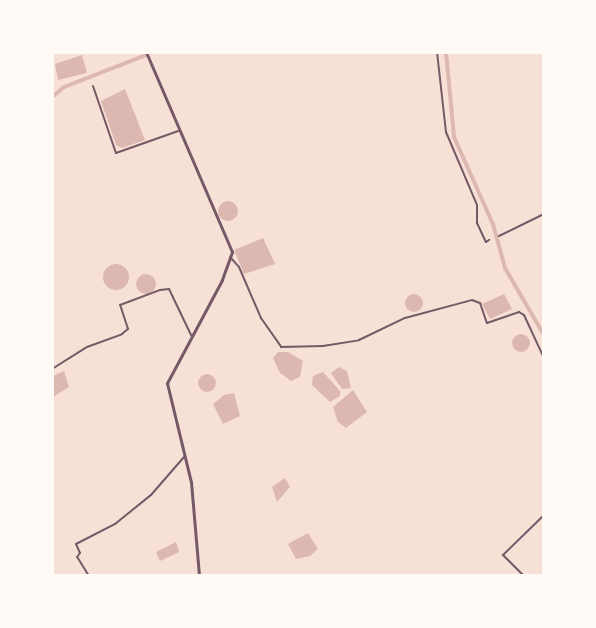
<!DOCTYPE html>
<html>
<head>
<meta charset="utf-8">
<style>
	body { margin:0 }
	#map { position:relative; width:596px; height:628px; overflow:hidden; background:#f7e1d7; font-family:"Space Grotesk",sans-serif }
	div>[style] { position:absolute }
	.water>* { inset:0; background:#dcb8b0 }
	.round { border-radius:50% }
	.canal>* { height:4px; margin:-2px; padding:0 2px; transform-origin:2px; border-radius:2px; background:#dcb8b0 }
	.minor>* { height:2px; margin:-1px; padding:0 1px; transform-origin:1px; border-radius:1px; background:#755966 }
	.tertiary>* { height:3px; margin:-1.5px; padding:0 1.5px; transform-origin:1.5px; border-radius:1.5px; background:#755966 }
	span { translate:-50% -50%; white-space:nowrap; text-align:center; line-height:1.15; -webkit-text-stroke:4.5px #fffaf5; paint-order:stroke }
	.frame { position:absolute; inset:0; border:54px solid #fffaf5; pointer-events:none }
</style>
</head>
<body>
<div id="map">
	<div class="water">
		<i style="clip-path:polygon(82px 55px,87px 73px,58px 80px,55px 64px)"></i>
		<i style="clip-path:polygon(125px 89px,145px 140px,122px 148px,116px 145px,101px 101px)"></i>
		<i class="round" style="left:218px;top:201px;width:20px;height:20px"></i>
		<i style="clip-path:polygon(263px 238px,275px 264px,244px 274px,234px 250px)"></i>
		<i class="round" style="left:103px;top:264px;width:26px;height:26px"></i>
		<i class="round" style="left:136px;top:274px;width:20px;height:20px"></i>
		<i class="round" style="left:405px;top:294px;width:18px;height:18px"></i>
		<i style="clip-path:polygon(504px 294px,512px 309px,490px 319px,482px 304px)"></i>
		<i class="round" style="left:512px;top:334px;width:18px;height:18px"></i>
		<i style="clip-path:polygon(278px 352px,288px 352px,303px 361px,300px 377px,291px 381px,280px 373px,273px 358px)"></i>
		<i style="clip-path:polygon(339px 367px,347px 371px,351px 388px,342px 389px,331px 373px)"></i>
		<i style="clip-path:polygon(64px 371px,69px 387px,53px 397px,53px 376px)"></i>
		<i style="clip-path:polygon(323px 372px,340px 391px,340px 396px,330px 402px,312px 385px,313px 376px)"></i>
		<i class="round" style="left:198px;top:374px;width:18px;height:18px"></i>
		<i style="clip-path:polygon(353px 390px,367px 412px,346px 428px,338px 422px,333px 407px)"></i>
		<i style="clip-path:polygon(234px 393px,240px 416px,223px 424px,213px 404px,224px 395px)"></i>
		<i style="clip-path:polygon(285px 478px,290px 487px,277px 502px,272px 487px)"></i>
		<i style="clip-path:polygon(308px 533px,318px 549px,310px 556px,296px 559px,288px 544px)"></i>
		<i style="clip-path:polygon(176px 542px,179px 552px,160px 561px,156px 552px)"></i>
	</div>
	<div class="canal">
		<i style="left:446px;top:52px;width:85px;rotate:84.6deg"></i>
		<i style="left:454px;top:137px;width:95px;rotate:65.9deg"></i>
		<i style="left:493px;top:224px;width:46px;rotate:74.7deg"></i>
		<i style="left:505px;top:268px;width:78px;rotate:59.8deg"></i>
		<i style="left:52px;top:97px;width:16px;rotate:-40deg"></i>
		<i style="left:64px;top:87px;width:88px;rotate:-21.3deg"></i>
	</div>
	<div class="minor">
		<i style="left:437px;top:52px;width:81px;rotate:83.6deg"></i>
		<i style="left:446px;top:132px;width:79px;rotate:67deg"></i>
		<i style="left:477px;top:205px;width:18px;rotate:90deg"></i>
		<i style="left:477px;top:223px;width:21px;rotate:65deg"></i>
		<i style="left:486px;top:242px;width:4px;rotate:-34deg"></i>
		<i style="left:93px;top:86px;width:71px;rotate:71.1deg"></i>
		<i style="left:116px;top:153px;width:66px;rotate:-19.5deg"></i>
		<i style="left:499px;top:236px;width:50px;rotate:-26.1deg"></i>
		<i style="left:230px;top:257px;width:13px;rotate:48deg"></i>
		<i style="left:239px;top:267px;width:56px;rotate:66.7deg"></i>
		<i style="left:261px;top:318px;width:35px;rotate:55deg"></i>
		<i style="left:281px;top:347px;width:42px;rotate:-1.4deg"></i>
		<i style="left:323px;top:346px;width:36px;rotate:-9deg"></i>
		<i style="left:359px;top:340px;width:51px;rotate:-25.6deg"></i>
		<i style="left:405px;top:318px;width:69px;rotate:-15deg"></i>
		<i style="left:472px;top:300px;width:9px;rotate:21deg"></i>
		<i style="left:480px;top:303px;width:21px;rotate:71deg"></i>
		<i style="left:487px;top:323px;width:34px;rotate:-19deg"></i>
		<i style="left:519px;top:312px;width:6px;rotate:31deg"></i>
		<i style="left:524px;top:315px;width:47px;rotate:65.1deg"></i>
		<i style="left:52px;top:369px;width:41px;rotate:-32.2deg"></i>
		<i style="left:87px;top:347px;width:37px;rotate:-20deg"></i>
		<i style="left:122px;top:334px;width:8px;rotate:-40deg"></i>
		<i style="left:128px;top:329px;width:25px;rotate:-108deg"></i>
		<i style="left:120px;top:305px;width:43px;rotate:-20.6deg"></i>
		<i style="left:160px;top:290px;width:9px;rotate:-6deg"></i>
		<i style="left:169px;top:289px;width:51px;rotate:64.4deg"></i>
		<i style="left:89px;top:576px;width:22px;rotate:-122deg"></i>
		<i style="left:77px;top:557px;width:5px;rotate:-53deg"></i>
		<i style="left:80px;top:553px;width:10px;rotate:-114deg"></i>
		<i style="left:76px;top:544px;width:44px;rotate:-27.1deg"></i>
		<i style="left:115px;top:524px;width:46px;rotate:-38.9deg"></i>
		<i style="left:151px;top:495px;width:50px;rotate:-49deg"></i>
		<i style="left:524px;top:576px;width:30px;rotate:-135deg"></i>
		<i style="left:503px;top:555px;width:57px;rotate:-44.3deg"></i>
	</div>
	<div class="tertiary">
		<i style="left:146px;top:52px;width:218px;rotate:66.7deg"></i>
		<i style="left:232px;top:252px;width:30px;rotate:110deg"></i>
		<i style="left:222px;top:280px;width:117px;rotate:118.1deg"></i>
		<i style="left:167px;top:383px;width:102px;rotate:76.4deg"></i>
		<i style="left:191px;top:482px;width:94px;rotate:85.1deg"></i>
	</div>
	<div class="frame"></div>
</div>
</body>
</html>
